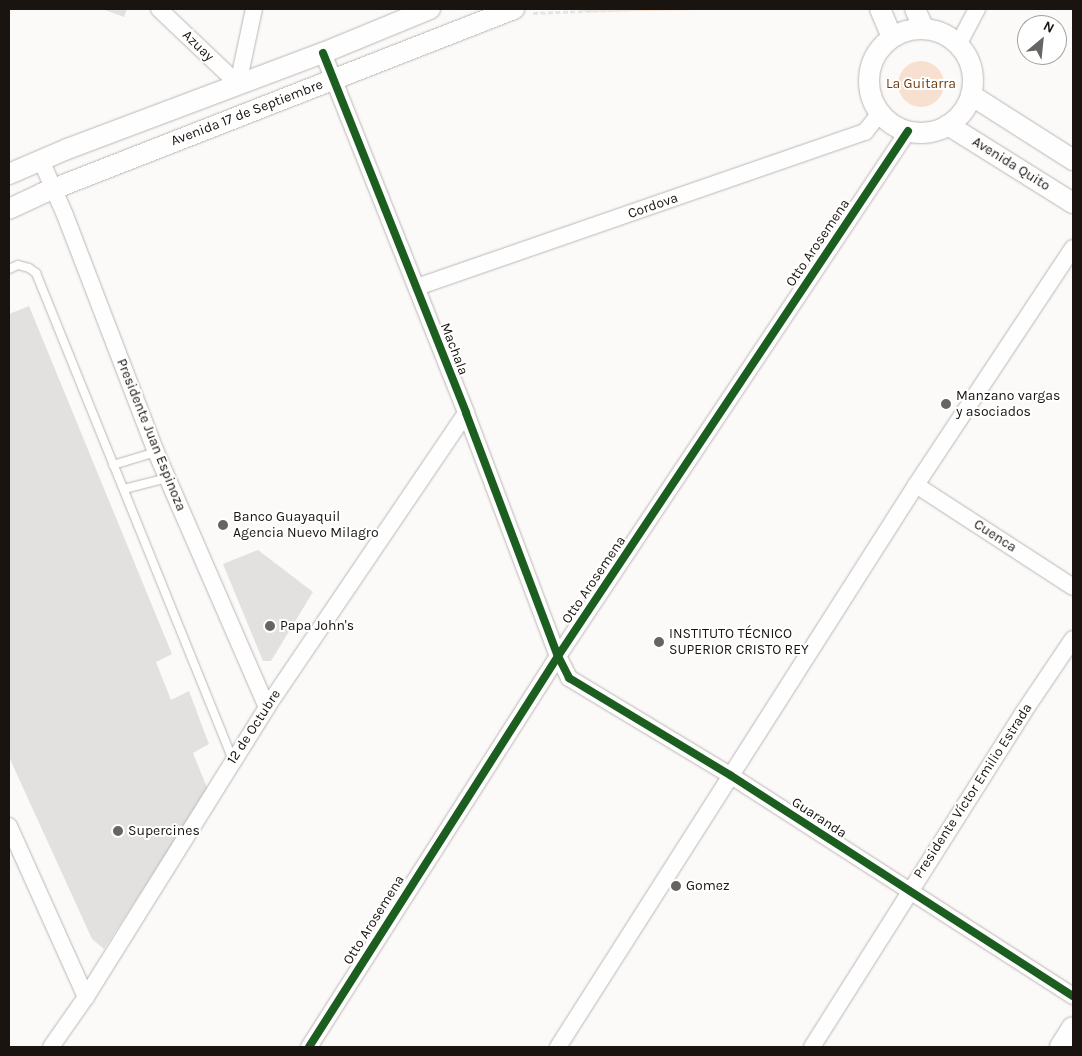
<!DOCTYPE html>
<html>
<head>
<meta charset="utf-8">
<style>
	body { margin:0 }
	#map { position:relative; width:1082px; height:1056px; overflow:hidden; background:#fcfaf8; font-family:Karla,sans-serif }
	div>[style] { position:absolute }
	.green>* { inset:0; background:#f7e0d0 }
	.round { border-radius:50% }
	.building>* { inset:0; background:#e3e0e0 }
	.path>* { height:3px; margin-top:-1.5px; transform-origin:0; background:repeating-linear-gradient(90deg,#e5e5e4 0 5px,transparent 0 7.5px) }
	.roads { filter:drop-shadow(0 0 1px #bab6b4) drop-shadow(0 0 1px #bab6b4) }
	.service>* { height:8px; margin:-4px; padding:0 4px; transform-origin:4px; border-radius:4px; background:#fffefe }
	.minor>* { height:16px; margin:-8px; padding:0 8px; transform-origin:8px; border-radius:8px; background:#fffefe }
	.tertiary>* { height:20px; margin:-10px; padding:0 10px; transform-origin:10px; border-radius:10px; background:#fffefe }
	.tertiary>.ring { margin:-10px; padding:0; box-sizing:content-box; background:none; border:20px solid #fffefe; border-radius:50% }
	.secondary>* { height:22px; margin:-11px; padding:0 11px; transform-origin:11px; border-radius:11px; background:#fffefe }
	.cycleway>* { height:8px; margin:-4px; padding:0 4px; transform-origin:4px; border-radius:4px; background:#1b5e20 }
	.dots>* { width:14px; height:14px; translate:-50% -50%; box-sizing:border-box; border:2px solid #fff; border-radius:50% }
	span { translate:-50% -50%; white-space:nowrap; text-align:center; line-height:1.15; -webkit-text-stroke:4px #fff; paint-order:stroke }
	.street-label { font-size:14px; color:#191410 }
	.park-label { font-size:14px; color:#723f12 }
	.poi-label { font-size:14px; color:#191410 }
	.left { translate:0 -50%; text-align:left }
	.frame { position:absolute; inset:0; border:10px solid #191410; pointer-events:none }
	.north { position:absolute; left:1017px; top:15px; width:50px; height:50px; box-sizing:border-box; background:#fff; border:1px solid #a3a19f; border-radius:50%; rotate:28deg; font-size:14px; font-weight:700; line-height:20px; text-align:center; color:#191410 }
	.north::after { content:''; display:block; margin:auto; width:18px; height:22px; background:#686461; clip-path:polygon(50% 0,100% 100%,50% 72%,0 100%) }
</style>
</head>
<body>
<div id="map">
	<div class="green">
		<i style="clip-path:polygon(581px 9px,765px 9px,585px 12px)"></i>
		<i class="round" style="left:898px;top:61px;width:46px;height:46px"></i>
	</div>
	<div class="building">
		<i style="clip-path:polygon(102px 9px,127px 9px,124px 17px)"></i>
		<i style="clip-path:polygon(29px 306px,172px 654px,156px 662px,171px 700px,189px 691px,209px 744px,193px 753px,208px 790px,104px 949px,92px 939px,9px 757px,9px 314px)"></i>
		<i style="clip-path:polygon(258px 550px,313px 592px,271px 661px,263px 661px,223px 564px)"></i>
	</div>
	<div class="path">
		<i style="left:533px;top:13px;width:103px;rotate:-2.2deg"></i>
	</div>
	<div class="roads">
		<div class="service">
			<i style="left:9px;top:269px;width:10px;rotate:-24deg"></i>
			<i style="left:18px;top:265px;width:11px;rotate:15deg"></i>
			<i style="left:29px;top:268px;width:9px;rotate:36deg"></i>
			<i style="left:36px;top:273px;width:525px;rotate:67.98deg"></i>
			<i style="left:113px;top:465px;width:45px;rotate:-16.8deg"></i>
			<i style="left:124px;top:489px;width:44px;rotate:-14.3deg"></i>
		</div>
		<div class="minor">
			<i style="left:159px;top:9px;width:109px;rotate:43.5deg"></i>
			<i style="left:958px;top:45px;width:41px;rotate:-62.2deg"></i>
			<i style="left:323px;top:53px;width:387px;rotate:68.3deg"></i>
			<i style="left:466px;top:413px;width:260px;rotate:69.3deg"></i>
			<i style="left:558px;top:656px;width:25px;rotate:63deg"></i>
			<i style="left:569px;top:678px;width:188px;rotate:31.1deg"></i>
			<i style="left:730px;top:775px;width:408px;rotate:32.8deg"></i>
			<i style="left:238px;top:84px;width:77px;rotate:-78deg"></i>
			<i style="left:41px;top:160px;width:60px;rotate:66.4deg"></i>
			<i style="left:65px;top:215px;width:254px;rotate:69deg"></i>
			<i style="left:156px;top:452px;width:278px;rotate:66.5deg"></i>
			<i style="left:417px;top:287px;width:474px;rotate:-19.1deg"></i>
			<i style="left:865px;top:132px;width:24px;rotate:-52deg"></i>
			<i style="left:916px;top:485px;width:187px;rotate:33deg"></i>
			<i style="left:9px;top:826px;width:188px;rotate:65.8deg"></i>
			<i style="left:51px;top:1047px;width:61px;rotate:-55deg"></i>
			<i style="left:86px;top:997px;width:342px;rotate:-58deg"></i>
			<i style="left:267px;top:707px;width:355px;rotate:-55.9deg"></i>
			<i style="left:309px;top:1047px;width:464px;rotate:-57.5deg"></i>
			<i style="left:558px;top:656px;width:631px;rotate:-56.31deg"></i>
			<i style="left:558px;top:1047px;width:666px;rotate:-57.5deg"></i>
			<i style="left:916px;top:485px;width:284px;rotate:-56.5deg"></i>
			<i style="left:812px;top:1047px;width:395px;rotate:-57.7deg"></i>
			<i style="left:1023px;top:713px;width:89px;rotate:-56deg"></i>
		</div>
		<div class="tertiary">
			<i style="left:880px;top:9px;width:30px;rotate:67deg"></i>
			<i style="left:915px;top:9px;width:22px;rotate:66deg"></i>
			<i class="ring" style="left:869px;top:29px;width:84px;height:84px"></i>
			<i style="left:971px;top:95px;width:121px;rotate:32.5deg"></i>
			<i style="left:948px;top:125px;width:147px;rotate:32deg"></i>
			<i style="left:9px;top:174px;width:63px;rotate:-23.3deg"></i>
			<i style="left:67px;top:149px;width:273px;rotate:-20.6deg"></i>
			<i style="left:323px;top:53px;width:116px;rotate:-22.4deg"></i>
			<i style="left:9px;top:209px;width:38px;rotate:-25deg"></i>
			<i style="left:43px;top:193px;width:506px;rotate:-21.34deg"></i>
		</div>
		<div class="secondary">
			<i style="left:1061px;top:1047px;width:22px;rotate:-58deg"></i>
		</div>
	</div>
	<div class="cycleway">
		<i style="left:323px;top:53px;width:387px;rotate:68.3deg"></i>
		<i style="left:466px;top:413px;width:260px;rotate:69.3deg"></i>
		<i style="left:558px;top:656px;width:25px;rotate:63deg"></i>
		<i style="left:569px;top:678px;width:188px;rotate:31.1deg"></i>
		<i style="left:730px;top:775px;width:408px;rotate:32.8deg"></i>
		<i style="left:309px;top:1047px;width:464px;rotate:-57.5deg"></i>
		<i style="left:558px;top:656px;width:631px;rotate:-56.31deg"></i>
	</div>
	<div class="dots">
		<i style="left:946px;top:404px;background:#686461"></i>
		<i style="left:223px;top:525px;background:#686461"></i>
		<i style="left:270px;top:626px;background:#686461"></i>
		<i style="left:659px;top:642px;background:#686461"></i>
		<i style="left:118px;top:831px;background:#686461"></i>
		<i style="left:676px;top:886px;background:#686461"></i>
	</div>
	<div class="street-label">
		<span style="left:198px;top:46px;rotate:44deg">Azuay</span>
		<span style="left:247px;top:113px;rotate:-21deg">Avenida 17 de Septiembre</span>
		<span style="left:1011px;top:164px;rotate:32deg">Avenida Quito</span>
		<span style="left:653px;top:206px;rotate:-19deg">Cordova</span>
		<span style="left:818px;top:243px;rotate:-56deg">Otto Arosemena</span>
		<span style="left:454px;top:349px;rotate:69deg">Machala</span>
		<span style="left:151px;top:435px;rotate:68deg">Presidente Juan Espinoza</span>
		<span style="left:995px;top:536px;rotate:33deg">Cuenca</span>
		<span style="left:594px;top:580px;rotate:-56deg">Otto Arosemena</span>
		<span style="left:254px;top:727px;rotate:-57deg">12 de Octubre</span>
		<span style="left:973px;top:791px;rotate:-57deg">Presidente Víctor Emilio Estrada</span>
		<span style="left:819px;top:818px;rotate:33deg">Guaranda</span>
		<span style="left:374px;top:920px;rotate:-58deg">Otto Arosemena</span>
	</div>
	<div class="park-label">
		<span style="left:921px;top:84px">La Guitarra</span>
	</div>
	<div class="poi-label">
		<span class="left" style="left:956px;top:404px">Manzano vargas<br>y asociados</span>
		<span class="left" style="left:233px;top:525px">Banco Guayaquil<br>Agencia Nuevo Milagro</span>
		<span class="left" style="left:280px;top:626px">Papa John's</span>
		<span class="left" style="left:669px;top:642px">INSTITUTO TÉCNICO<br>SUPERIOR CRISTO REY</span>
		<span class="left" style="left:128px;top:831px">Supercines</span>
		<span class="left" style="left:686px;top:886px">Gomez</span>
	</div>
	<div class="frame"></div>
	<div class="north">N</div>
</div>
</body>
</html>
